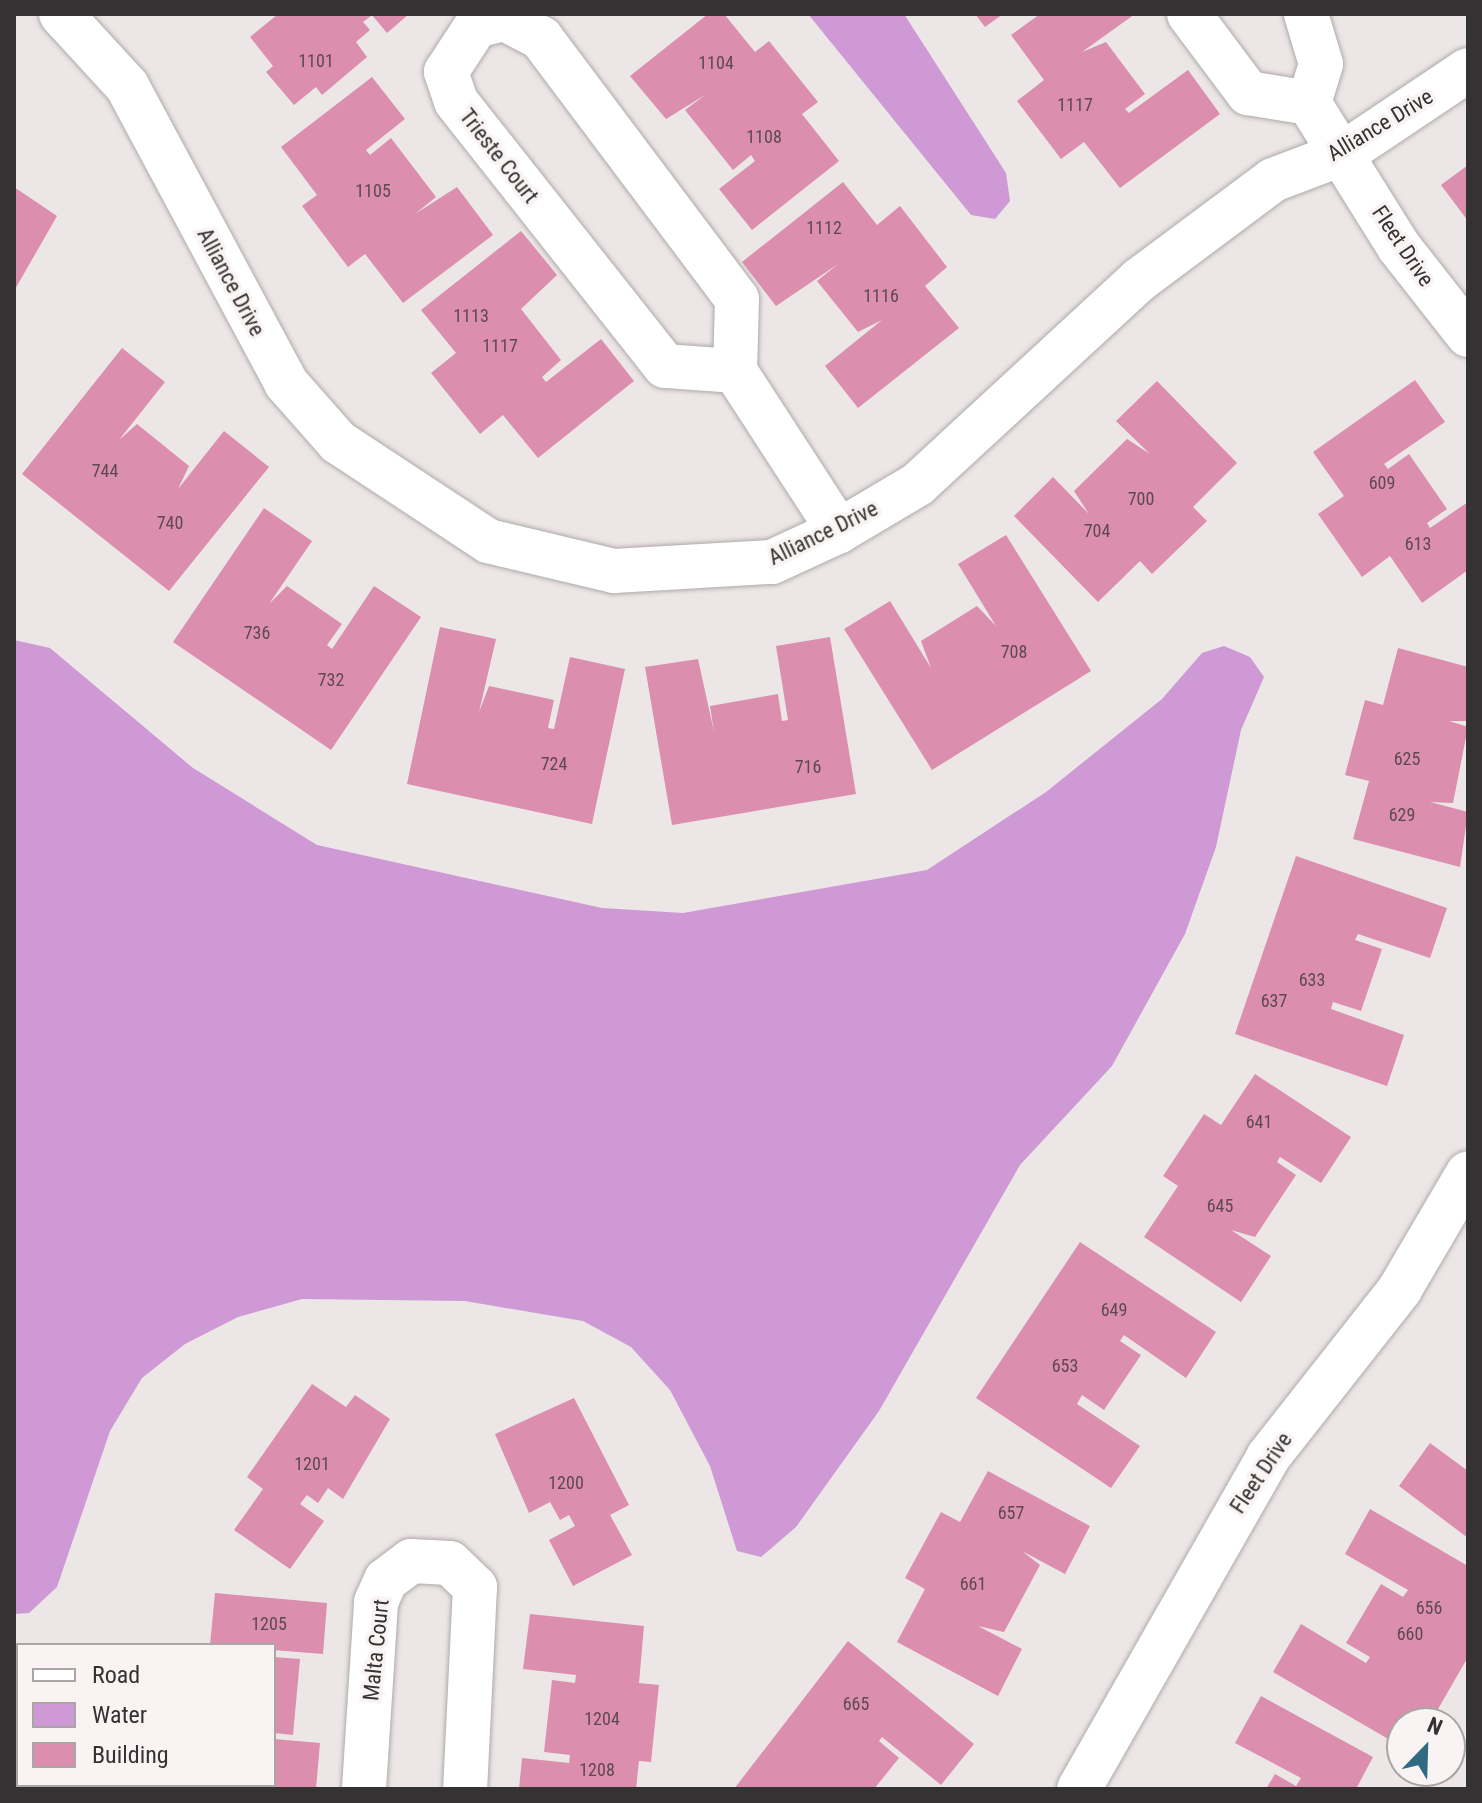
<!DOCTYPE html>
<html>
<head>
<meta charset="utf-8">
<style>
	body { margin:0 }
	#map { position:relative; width:1482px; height:1803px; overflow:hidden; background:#ece6e6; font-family:"Roboto Condensed",sans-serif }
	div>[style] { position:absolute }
	.water>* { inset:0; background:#ce99d5 }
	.building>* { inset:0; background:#db8eae }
	.roads { filter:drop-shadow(0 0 2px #afaaa9) drop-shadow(0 0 2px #afaaa9) }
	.minor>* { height:44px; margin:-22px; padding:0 22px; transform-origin:22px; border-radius:22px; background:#fff }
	span { translate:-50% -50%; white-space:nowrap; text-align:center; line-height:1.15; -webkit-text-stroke:7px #f9f4f3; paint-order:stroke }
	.number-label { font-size:18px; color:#5e4951 }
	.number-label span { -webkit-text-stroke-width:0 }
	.street-label { font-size:22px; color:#343232 }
	.frame { position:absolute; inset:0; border:16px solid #343232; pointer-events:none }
	.legend { position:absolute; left:16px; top:1643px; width:260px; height:144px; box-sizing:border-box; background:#f9f4f3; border:2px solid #aaa6a6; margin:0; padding:10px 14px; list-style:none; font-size:24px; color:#343232 }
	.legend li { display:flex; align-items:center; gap:16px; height:40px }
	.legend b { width:40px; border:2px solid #aaa6a6 }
	.north { position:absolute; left:1386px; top:1707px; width:80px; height:80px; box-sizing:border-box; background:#f9f4f3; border:2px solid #aaa6a6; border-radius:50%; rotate:23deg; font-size:22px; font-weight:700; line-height:32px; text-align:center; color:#343232 }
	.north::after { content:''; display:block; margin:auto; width:28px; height:36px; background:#306a83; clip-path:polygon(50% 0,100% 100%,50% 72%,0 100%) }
</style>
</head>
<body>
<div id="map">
	<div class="water">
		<i style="clip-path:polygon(808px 14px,904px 14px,1006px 173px,1010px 201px,995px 219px,971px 215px)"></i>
		<i style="clip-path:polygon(14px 640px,50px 648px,193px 768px,317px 845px,602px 908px,683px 913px,927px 870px,1046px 792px,1162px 699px,1202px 653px,1224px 646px,1250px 657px,1264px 677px,1241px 730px,1216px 847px,1185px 934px,1112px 1066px,1020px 1165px,879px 1411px,796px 1527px,761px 1557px,737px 1551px,710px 1466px,670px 1390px,631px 1347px,583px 1321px,465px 1301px,302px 1299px,238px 1317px,185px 1344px,142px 1378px,110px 1431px,57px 1587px,29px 1613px,14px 1614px)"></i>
	</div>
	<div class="building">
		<i style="clip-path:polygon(278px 14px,409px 14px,387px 33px,372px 15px,363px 22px,370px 30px,356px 42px,367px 57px,322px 95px,316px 87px,294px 105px,266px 72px,273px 66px,250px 37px)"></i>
		<i style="clip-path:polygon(708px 14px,724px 14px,755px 52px,769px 41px,818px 102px,802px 114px,839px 161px,752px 230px,719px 189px,755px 161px,751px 155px,733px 170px,685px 110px,705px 95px,666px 119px,630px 76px)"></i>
		<i style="clip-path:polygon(975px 14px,1003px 14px,985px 27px)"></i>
		<i style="clip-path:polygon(1040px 14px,1135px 14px,1082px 52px,1106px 42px,1145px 94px,1125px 109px,1129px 113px,1188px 70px,1220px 114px,1120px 188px,1084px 142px,1061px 159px,1017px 101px,1044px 80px,1011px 35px)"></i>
		<i style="clip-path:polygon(372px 77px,405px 119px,366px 150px,370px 155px,391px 138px,436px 197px,415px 214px,457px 187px,493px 235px,403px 303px,365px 254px,348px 267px,302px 206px,317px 195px,281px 147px)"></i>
		<i style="clip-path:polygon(1468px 165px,1468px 221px,1441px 185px)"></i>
		<i style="clip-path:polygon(843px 182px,877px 225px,900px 206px,947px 267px,925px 286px,959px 328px,858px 408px,825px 366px,882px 320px,858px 332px,817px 281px,838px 264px,776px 306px,742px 262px)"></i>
		<i style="clip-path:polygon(14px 187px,57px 216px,14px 291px)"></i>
		<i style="clip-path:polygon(521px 231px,557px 275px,521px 309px,561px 360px,542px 377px,546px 382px,601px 339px,634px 381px,538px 458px,503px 415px,480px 434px,431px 373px,456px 353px,421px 310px)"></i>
		<i style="clip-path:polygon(122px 348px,165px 382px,119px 440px,137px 424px,189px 466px,178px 489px,224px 431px,269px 467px,169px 591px,22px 474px)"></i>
		<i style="clip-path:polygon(1415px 380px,1445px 422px,1384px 464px,1388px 469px,1409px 454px,1447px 509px,1427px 523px,1430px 528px,1468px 502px,1468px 570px,1422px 603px,1390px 556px,1362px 577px,1318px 514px,1344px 496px,1313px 452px)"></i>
		<i style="clip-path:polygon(1157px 381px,1237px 463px,1193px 507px,1207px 521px,1152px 574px,1140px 561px,1098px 602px,1014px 516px,1053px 477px,1089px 514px,1074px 491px,1127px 439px,1150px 454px,1116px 421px)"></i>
		<i style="clip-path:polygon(264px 508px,312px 541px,269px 604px,287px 586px,342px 624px,327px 645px,332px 649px,374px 586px,421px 617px,331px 750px,173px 642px)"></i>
		<i style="clip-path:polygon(1006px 535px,1091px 671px,932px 770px,844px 629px,890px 601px,931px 668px,921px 641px,977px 606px,996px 626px,958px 564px)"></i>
		<i style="clip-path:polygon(440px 627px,496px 639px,479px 712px,489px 686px,554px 700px,548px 728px,554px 729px,570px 657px,625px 669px,592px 824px,407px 784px)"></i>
		<i style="clip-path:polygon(830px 637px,856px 794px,672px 825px,645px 667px,698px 659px,714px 732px,710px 706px,778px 694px,782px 721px,788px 720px,776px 646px)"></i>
		<i style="clip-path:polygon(1398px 648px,1468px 667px,1468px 721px,1449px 721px,1468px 727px,1453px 803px,1430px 802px,1468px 812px,1460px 867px,1353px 839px,1369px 781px,1345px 775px,1365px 700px,1383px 705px)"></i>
		<i style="clip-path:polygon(1296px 856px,1447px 908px,1430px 958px,1358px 934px,1355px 940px,1382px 949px,1361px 1011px,1333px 1002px,1331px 1009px,1404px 1035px,1387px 1086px,1235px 1034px)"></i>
		<i style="clip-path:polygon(1255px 1074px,1351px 1137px,1321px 1183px,1280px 1157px,1277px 1162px,1296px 1175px,1255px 1237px,1231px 1230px,1271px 1256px,1241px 1302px,1144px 1237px,1178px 1186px,1163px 1176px,1204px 1114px,1221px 1125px)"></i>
		<i style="clip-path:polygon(1080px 1242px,1216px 1332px,1186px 1378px,1124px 1335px,1120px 1341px,1141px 1355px,1104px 1410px,1082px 1395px,1077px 1404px,1140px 1446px,1111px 1488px,976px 1398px)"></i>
		<i style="clip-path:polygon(312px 1384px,346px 1407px,355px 1395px,390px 1419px,343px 1499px,328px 1488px,318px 1503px,307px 1495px,300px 1504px,324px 1521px,290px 1569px,234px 1530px,263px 1489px,247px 1477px)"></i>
		<i style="clip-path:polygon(574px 1398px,629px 1505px,610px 1515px,632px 1555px,573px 1586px,549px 1540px,575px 1526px,569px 1515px,560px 1520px,550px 1502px,529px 1513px,495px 1434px)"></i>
		<i style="clip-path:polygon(1430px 1443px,1468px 1471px,1468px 1538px,1399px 1486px)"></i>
		<i style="clip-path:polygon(988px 1471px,1090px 1526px,1065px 1574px,1022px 1551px,1040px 1565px,1004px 1632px,978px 1626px,1022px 1649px,998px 1696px,897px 1642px,925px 1589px,905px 1578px,941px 1512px,960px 1522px)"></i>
		<i style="clip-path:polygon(1370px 1509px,1468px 1566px,1468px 1657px,1430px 1723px,1402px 1723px,1402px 1747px,1273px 1672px,1301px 1624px,1366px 1663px,1370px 1657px,1346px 1643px,1381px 1584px,1403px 1597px,1408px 1590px,1345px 1554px)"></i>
		<i style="clip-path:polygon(215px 1593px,327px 1603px,323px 1654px,210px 1645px)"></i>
		<i style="clip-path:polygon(530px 1614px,644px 1626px,639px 1683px,659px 1685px,651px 1762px,639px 1761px,636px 1789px,519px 1789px,522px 1758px,569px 1763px,570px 1755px,544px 1752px,552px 1680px,575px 1683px,576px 1675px,523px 1669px)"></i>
		<i style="clip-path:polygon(848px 1641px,974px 1744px,941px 1785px,882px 1737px,879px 1741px,899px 1758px,874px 1789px,734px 1789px)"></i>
		<i style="clip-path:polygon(274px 1657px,300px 1659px,293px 1735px,274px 1733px)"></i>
		<i style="clip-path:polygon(1261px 1696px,1373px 1757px,1356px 1789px,1266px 1789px,1275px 1774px,1296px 1786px,1301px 1778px,1235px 1743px)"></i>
		<i style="clip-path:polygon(14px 1735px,18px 1785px,61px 1789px,14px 1789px)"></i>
		<i style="clip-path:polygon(274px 1739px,320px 1743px,316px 1789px,205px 1787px,274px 1785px)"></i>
	</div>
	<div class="roads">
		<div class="minor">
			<i style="left:61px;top:14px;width:98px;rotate:47.5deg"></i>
			<i style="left:127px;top:86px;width:337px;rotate:61.8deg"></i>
			<i style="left:286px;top:383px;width:79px;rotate:48.6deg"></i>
			<i style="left:338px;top:442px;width:180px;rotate:33.4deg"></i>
			<i style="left:488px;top:541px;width:130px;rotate:13.4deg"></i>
			<i style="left:614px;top:571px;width:158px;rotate:-3.3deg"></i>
			<i style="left:772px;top:562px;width:74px;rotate:-24.8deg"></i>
			<i style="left:839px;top:531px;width:92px;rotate:-30.7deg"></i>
			<i style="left:918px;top:484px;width:301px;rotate:-42.7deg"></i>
			<i style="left:1139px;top:280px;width:167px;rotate:-36.7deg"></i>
			<i style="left:1273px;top:180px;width:76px;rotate:-20.8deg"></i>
			<i style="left:1344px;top:153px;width:149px;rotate:-33.8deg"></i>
			<i style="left:1189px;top:14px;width:99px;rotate:53.2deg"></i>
			<i style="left:1248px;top:93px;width:62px;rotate:9.3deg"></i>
			<i style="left:1309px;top:103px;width:170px;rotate:58deg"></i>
			<i style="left:1399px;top:247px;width:112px;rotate:51.9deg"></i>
			<i style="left:1306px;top:14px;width:52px;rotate:73.3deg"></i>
			<i style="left:1321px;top:64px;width:41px;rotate:107.1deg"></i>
			<i style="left:735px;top:371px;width:70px;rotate:-175.9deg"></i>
			<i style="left:665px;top:366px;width:337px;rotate:-128.3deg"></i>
			<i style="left:456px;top:101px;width:31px;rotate:-109deg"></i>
			<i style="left:446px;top:72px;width:55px;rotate:-56.9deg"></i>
			<i style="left:476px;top:26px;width:30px;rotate:-14deg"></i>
			<i style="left:505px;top:19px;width:41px;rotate:27.8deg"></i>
			<i style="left:541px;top:38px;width:326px;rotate:53.1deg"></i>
			<i style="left:737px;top:299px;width:72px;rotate:91.6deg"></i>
			<i style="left:735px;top:371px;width:191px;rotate:57deg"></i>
			<i style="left:364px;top:1789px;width:187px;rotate:-86.3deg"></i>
			<i style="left:376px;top:1602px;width:24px;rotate:-66deg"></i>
			<i style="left:386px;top:1580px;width:31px;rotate:-37deg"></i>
			<i style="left:411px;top:1561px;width:39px;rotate:3deg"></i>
			<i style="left:450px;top:1563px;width:35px;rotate:44deg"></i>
			<i style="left:475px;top:1587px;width:202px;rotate:92.8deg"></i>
			<i style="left:1079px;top:1789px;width:382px;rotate:-60.3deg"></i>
			<i style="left:1268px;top:1457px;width:214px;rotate:-51.8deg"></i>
			<i style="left:1400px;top:1289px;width:134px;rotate:-59.6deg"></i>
		</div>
	</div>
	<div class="number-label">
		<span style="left:316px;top:61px">1101</span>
		<span style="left:716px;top:63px">1104</span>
		<span style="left:1075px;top:105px">1117</span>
		<span style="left:764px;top:137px">1108</span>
		<span style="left:373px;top:191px">1105</span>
		<span style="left:824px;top:228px">1112</span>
		<span style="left:881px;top:296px">1116</span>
		<span style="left:471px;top:316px">1113</span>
		<span style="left:500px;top:346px">1117</span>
		<span style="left:105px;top:471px">744</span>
		<span style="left:1382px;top:483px">609</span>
		<span style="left:1141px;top:499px">700</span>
		<span style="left:170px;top:523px">740</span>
		<span style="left:1097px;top:531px">704</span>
		<span style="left:1418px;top:544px">613</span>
		<span style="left:257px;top:633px">736</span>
		<span style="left:1014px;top:652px">708</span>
		<span style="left:331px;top:680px">732</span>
		<span style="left:1407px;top:759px">625</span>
		<span style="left:554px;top:764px">724</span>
		<span style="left:808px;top:767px">716</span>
		<span style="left:1402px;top:815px">629</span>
		<span style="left:1312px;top:980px">633</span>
		<span style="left:1274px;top:1001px">637</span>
		<span style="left:1259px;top:1122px">641</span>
		<span style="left:1220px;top:1206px">645</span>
		<span style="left:1114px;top:1310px">649</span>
		<span style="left:1065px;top:1366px">653</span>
		<span style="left:312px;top:1464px">1201</span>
		<span style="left:566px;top:1483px">1200</span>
		<span style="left:1011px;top:1513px">657</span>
		<span style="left:973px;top:1584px">661</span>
		<span style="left:1429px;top:1608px">656</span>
		<span style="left:269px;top:1624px">1205</span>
		<span style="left:1410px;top:1634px">660</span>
		<span style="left:856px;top:1704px">665</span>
		<span style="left:602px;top:1719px">1204</span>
		<span style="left:597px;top:1770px">1208</span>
	</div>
	<div class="street-label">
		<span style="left:1380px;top:125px;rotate:-31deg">Alliance Drive</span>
		<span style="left:499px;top:156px;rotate:52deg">Trieste Court</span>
		<span style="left:1403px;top:246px;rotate:56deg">Fleet Drive</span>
		<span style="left:231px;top:282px;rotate:62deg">Alliance Drive</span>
		<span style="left:823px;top:533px;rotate:-26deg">Alliance Drive</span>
		<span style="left:1261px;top:1473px;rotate:-56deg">Fleet Drive</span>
		<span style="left:376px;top:1650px;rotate:-84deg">Malta Court</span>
	</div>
	<div class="frame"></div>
	<ul class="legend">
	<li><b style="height:10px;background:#fff"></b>Road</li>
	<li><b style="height:22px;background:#ce99d5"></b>Water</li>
	<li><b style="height:22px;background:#db8eae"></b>Building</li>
	</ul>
	<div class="north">N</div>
</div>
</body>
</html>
